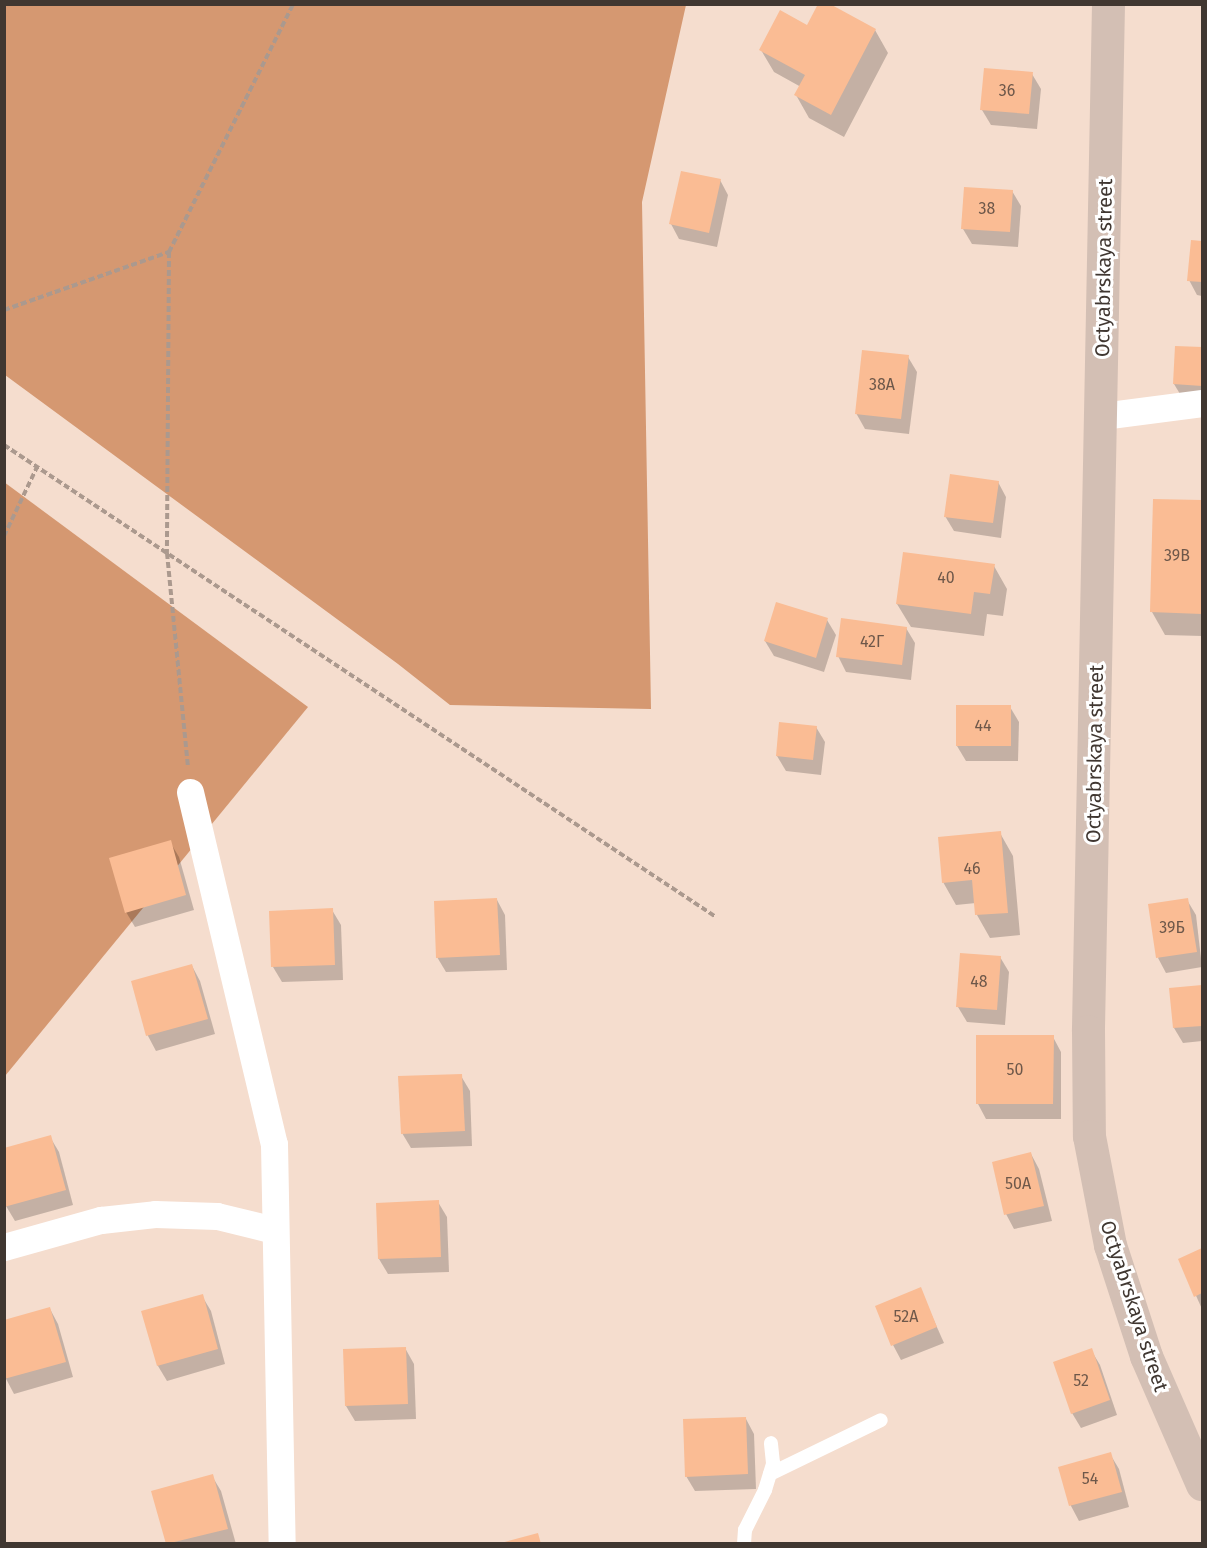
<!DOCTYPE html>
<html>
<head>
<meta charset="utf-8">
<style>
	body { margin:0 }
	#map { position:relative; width:1207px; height:1548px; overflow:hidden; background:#f5ddce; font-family:"Fira Sans",sans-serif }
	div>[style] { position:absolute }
	.forest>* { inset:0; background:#d59871 }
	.shadow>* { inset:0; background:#0003 }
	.building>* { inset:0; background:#fabc94 }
	.path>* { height:4px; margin-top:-2px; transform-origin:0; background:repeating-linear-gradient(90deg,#ab998e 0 6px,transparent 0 9px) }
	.lane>* { height:14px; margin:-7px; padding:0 7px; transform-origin:7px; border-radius:7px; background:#fff }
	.street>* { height:27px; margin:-13.5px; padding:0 13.5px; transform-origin:13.5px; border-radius:13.5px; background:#fff }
	.secondary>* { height:33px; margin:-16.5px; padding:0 16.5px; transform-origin:16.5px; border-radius:16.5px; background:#d3bfb4 }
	span { translate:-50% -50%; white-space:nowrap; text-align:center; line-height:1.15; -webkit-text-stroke:6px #fff; paint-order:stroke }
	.number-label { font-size:16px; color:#6e584a }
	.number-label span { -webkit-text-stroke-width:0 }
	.street-label { font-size:20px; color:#403731 }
	.frame { position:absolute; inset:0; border:6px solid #403731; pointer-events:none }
</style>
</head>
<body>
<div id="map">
	<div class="forest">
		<i style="clip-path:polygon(5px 4px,686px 5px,642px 202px,651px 709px,450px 705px,398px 664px,5px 375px)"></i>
		<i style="clip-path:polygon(4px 482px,308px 707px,5px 1076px,4px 1076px)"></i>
	</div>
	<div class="shadow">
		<i style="clip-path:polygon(808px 27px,875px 30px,888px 53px,844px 137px,809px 118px,796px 95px,801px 87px,774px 72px,761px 50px)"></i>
		<i style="clip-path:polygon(1032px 74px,1041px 89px,1037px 129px,991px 125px,982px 110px)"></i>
		<i style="clip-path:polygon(720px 180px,728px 195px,717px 247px,679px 239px,671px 224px)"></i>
		<i style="clip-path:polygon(1012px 191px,1021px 206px,1018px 247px,972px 244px,963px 229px)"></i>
		<i style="clip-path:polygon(1193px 241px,1202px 242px,1202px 296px,1197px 295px,1189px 280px)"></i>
		<i style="clip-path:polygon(1177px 347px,1202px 349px,1202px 400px,1183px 399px,1174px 384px)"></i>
		<i style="clip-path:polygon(908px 357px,917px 372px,909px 434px,865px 429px,856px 413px)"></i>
		<i style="clip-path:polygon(998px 482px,1006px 497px,1001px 538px,954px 531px,945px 516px)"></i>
		<i style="clip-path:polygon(1154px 500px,1202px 501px,1202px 636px,1165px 635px,1152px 612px)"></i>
		<i style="clip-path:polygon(994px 566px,1007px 589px,1003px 616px,987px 614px,984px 636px,911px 627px,897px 604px)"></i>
		<i style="clip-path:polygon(827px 620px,836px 635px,824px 672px,774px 656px,765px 641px)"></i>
		<i style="clip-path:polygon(906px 628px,915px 643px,911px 680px,846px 672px,838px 656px)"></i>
		<i style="clip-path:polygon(1010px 707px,1019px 722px,1018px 761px,966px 761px,957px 746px)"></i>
		<i style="clip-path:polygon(816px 727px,825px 742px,821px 775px,786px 771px,777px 756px)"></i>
		<i style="clip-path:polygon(1000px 833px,1013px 856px,1020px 935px,990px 938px,977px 915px,976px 903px,956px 905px,943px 882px)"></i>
		<i style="clip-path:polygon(170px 842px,179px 857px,194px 910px,135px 927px,126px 912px)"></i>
		<i style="clip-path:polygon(497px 900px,505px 915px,507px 970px,446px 972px,437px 957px)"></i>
		<i style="clip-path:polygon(1187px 900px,1196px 915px,1202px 967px,1166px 973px,1158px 958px)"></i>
		<i style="clip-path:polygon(332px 910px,341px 925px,343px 980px,282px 982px,273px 967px,271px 912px)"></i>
		<i style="clip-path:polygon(1000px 957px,1009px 972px,1005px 1025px,967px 1022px,958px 1007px)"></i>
		<i style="clip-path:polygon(192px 966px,200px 981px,215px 1034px,156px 1051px,148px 1036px,133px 982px)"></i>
		<i style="clip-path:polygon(1202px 986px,1202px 1041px,1183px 1043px,1174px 1028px,1171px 989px)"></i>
		<i style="clip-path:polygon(1053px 1037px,1061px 1052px,1061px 1119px,986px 1119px,978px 1104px)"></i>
		<i style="clip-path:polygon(461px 1076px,470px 1091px,472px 1146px,411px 1148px,402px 1133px)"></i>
		<i style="clip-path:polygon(50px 1137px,59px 1152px,73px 1205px,15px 1221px,6px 1206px)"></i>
		<i style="clip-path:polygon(1031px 1154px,1039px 1169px,1052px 1221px,1014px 1229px,1006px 1214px)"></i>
		<i style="clip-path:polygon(438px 1202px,447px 1217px,449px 1272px,388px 1274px,379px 1259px,377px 1204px)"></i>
		<i style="clip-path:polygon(1202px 1250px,1202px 1309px,1180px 1260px)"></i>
		<i style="clip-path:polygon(920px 1289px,944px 1343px,901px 1360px,893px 1345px)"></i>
		<i style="clip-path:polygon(202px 1296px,211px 1311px,225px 1364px,167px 1381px,158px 1366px,143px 1312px)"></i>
		<i style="clip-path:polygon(50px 1309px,58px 1324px,73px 1377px,14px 1394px,4px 1375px)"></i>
		<i style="clip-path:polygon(405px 1348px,414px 1364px,416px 1419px,355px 1421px,346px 1406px)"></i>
		<i style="clip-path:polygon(1091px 1350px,1100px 1365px,1117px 1415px,1081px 1428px,1072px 1413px)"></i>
		<i style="clip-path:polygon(746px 1419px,754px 1434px,756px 1489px,695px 1491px,686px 1476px)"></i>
		<i style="clip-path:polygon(1110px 1454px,1119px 1469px,1129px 1507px,1079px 1521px,1071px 1506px,1060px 1468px)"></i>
		<i style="clip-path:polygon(212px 1476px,221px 1491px,236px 1544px,168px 1544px)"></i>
	</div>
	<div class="building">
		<i style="clip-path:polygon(818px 4px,830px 4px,876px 29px,831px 115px,794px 95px,805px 75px,759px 50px,780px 10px,807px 25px)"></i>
		<i style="clip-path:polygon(984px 68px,1033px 72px,1029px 114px,980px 110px)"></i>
		<i style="clip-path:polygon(681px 171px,721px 179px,709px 233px,669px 224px)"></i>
		<i style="clip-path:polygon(964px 187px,1013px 190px,1010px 232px,961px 229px)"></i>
		<i style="clip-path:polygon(1191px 240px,1202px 241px,1202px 282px,1187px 281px)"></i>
		<i style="clip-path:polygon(1175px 346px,1202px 347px,1202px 386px,1173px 384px)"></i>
		<i style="clip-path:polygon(862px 350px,909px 355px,901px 419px,855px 414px)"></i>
		<i style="clip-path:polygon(950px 474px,999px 481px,993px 523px,944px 517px)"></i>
		<i style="clip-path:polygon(1153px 499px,1202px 500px,1202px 614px,1150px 612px)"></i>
		<i style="clip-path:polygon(903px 552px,995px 564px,990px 594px,974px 592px,971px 614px,896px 604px)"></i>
		<i style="clip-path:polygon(776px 602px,828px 618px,816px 658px,764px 641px)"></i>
		<i style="clip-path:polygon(841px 618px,907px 627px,902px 665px,836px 657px)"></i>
		<i style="clip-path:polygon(956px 705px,1011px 705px,1011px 746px,956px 746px)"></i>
		<i style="clip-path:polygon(779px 722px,817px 726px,813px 760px,776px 756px)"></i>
		<i style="clip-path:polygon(1001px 831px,1008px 913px,975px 915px,972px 880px,942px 883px,938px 837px)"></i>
		<i style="clip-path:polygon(171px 840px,186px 895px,125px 913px,109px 858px)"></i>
		<i style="clip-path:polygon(497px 898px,500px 955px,436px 958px,434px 901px)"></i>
		<i style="clip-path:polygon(1188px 898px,1197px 952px,1156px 958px,1148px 904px)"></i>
		<i style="clip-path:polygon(333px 908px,335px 965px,271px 967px,269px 911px)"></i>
		<i style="clip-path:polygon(960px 953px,1001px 956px,997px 1010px,956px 1007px)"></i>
		<i style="clip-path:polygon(192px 964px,208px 1019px,146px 1036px,131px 981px)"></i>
		<i style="clip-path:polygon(1202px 985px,1202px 1026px,1173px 1028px,1169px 988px)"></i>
		<i style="clip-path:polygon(976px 1035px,1054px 1035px,1053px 1104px,976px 1104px)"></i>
		<i style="clip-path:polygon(462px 1074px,465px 1131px,401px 1134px,398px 1076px)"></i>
		<i style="clip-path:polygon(51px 1135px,66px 1190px,4px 1207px,4px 1148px)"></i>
		<i style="clip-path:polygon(1031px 1152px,1044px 1206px,1004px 1215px,992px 1162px)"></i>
		<i style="clip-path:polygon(439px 1200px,441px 1257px,378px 1259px,376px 1203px)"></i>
		<i style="clip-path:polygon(1202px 1248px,1202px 1293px,1194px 1297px,1178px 1259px)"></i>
		<i style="clip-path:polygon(921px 1287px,937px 1327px,891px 1346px,875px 1306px)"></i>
		<i style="clip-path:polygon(203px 1294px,218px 1349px,157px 1366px,141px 1311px)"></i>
		<i style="clip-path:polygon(50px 1307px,66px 1362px,4px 1379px,4px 1320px)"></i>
		<i style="clip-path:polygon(406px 1347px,408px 1404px,345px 1406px,343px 1349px)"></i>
		<i style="clip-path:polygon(1092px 1348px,1110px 1400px,1071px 1414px,1053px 1362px)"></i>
		<i style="clip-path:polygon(746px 1417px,748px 1474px,685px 1477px,683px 1419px)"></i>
		<i style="clip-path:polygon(1111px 1452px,1122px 1492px,1069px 1506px,1058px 1467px)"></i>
		<i style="clip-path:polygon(213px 1474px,228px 1529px,166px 1544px,151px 1491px)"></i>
		<i style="clip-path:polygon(538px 1533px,541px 1544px,501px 1544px,501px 1543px)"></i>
	</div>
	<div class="path">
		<i style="left:169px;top:252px;width:301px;rotate:90.4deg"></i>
		<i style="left:167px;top:553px;width:214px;rotate:84.4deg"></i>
		<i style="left:4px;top:310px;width:175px;rotate:-19.4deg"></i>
		<i style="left:169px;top:252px;width:277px;rotate:-63.4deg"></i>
		<i style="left:4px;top:445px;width:854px;rotate:33.54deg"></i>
		<i style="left:4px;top:536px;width:76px;rotate:-64.4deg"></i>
	</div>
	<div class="lane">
		<i style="left:770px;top:1474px;width:123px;rotate:-25.9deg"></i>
		<i style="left:744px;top:1544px;width:14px;rotate:-86deg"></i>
		<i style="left:745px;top:1530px;width:45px;rotate:-63.4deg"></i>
		<i style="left:765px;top:1490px;width:28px;rotate:-73deg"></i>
		<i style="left:773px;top:1463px;width:20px;rotate:-96deg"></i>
	</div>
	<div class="street">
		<i style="left:1102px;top:416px;width:101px;rotate:-7.4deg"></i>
		<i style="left:190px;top:792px;width:362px;rotate:76.6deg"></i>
		<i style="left:274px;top:1144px;width:400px;rotate:88.9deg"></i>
		<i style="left:4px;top:1247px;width:101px;rotate:-15.6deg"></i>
		<i style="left:101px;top:1220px;width:54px;rotate:-6.3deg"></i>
		<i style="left:155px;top:1214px;width:62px;rotate:1.8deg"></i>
		<i style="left:217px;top:1216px;width:59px;rotate:13.8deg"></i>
	</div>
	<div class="secondary">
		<i style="left:1108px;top:4px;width:1027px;rotate:91.12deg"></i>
		<i style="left:1088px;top:1031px;width:105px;rotate:89.5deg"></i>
		<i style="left:1089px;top:1136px;width:111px;rotate:79.1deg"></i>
		<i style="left:1110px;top:1245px;width:117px;rotate:72deg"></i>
		<i style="left:1146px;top:1356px;width:140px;rotate:66.4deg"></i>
	</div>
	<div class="number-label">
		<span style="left:1007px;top:91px">36</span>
		<span style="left:987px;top:209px">38</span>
		<span style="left:882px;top:385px">38А</span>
		<span style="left:1177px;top:556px">39В</span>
		<span style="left:946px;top:578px">40</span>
		<span style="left:872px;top:642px">42Г</span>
		<span style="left:983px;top:726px">44</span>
		<span style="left:972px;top:869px">46</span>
		<span style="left:1172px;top:928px">39Б</span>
		<span style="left:979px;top:982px">48</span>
		<span style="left:1015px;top:1070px">50</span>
		<span style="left:1018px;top:1184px">50А</span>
		<span style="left:906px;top:1317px">52А</span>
		<span style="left:1081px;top:1381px">52</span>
		<span style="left:1090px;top:1479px">54</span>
	</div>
	<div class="street-label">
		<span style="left:1104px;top:268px;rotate:-89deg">Octyabrskaya street</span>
		<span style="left:1095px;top:754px;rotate:-89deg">Octyabrskaya street</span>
		<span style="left:1134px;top:1306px;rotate:72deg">Octyabrskaya street</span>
	</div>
	<div class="frame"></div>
</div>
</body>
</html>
